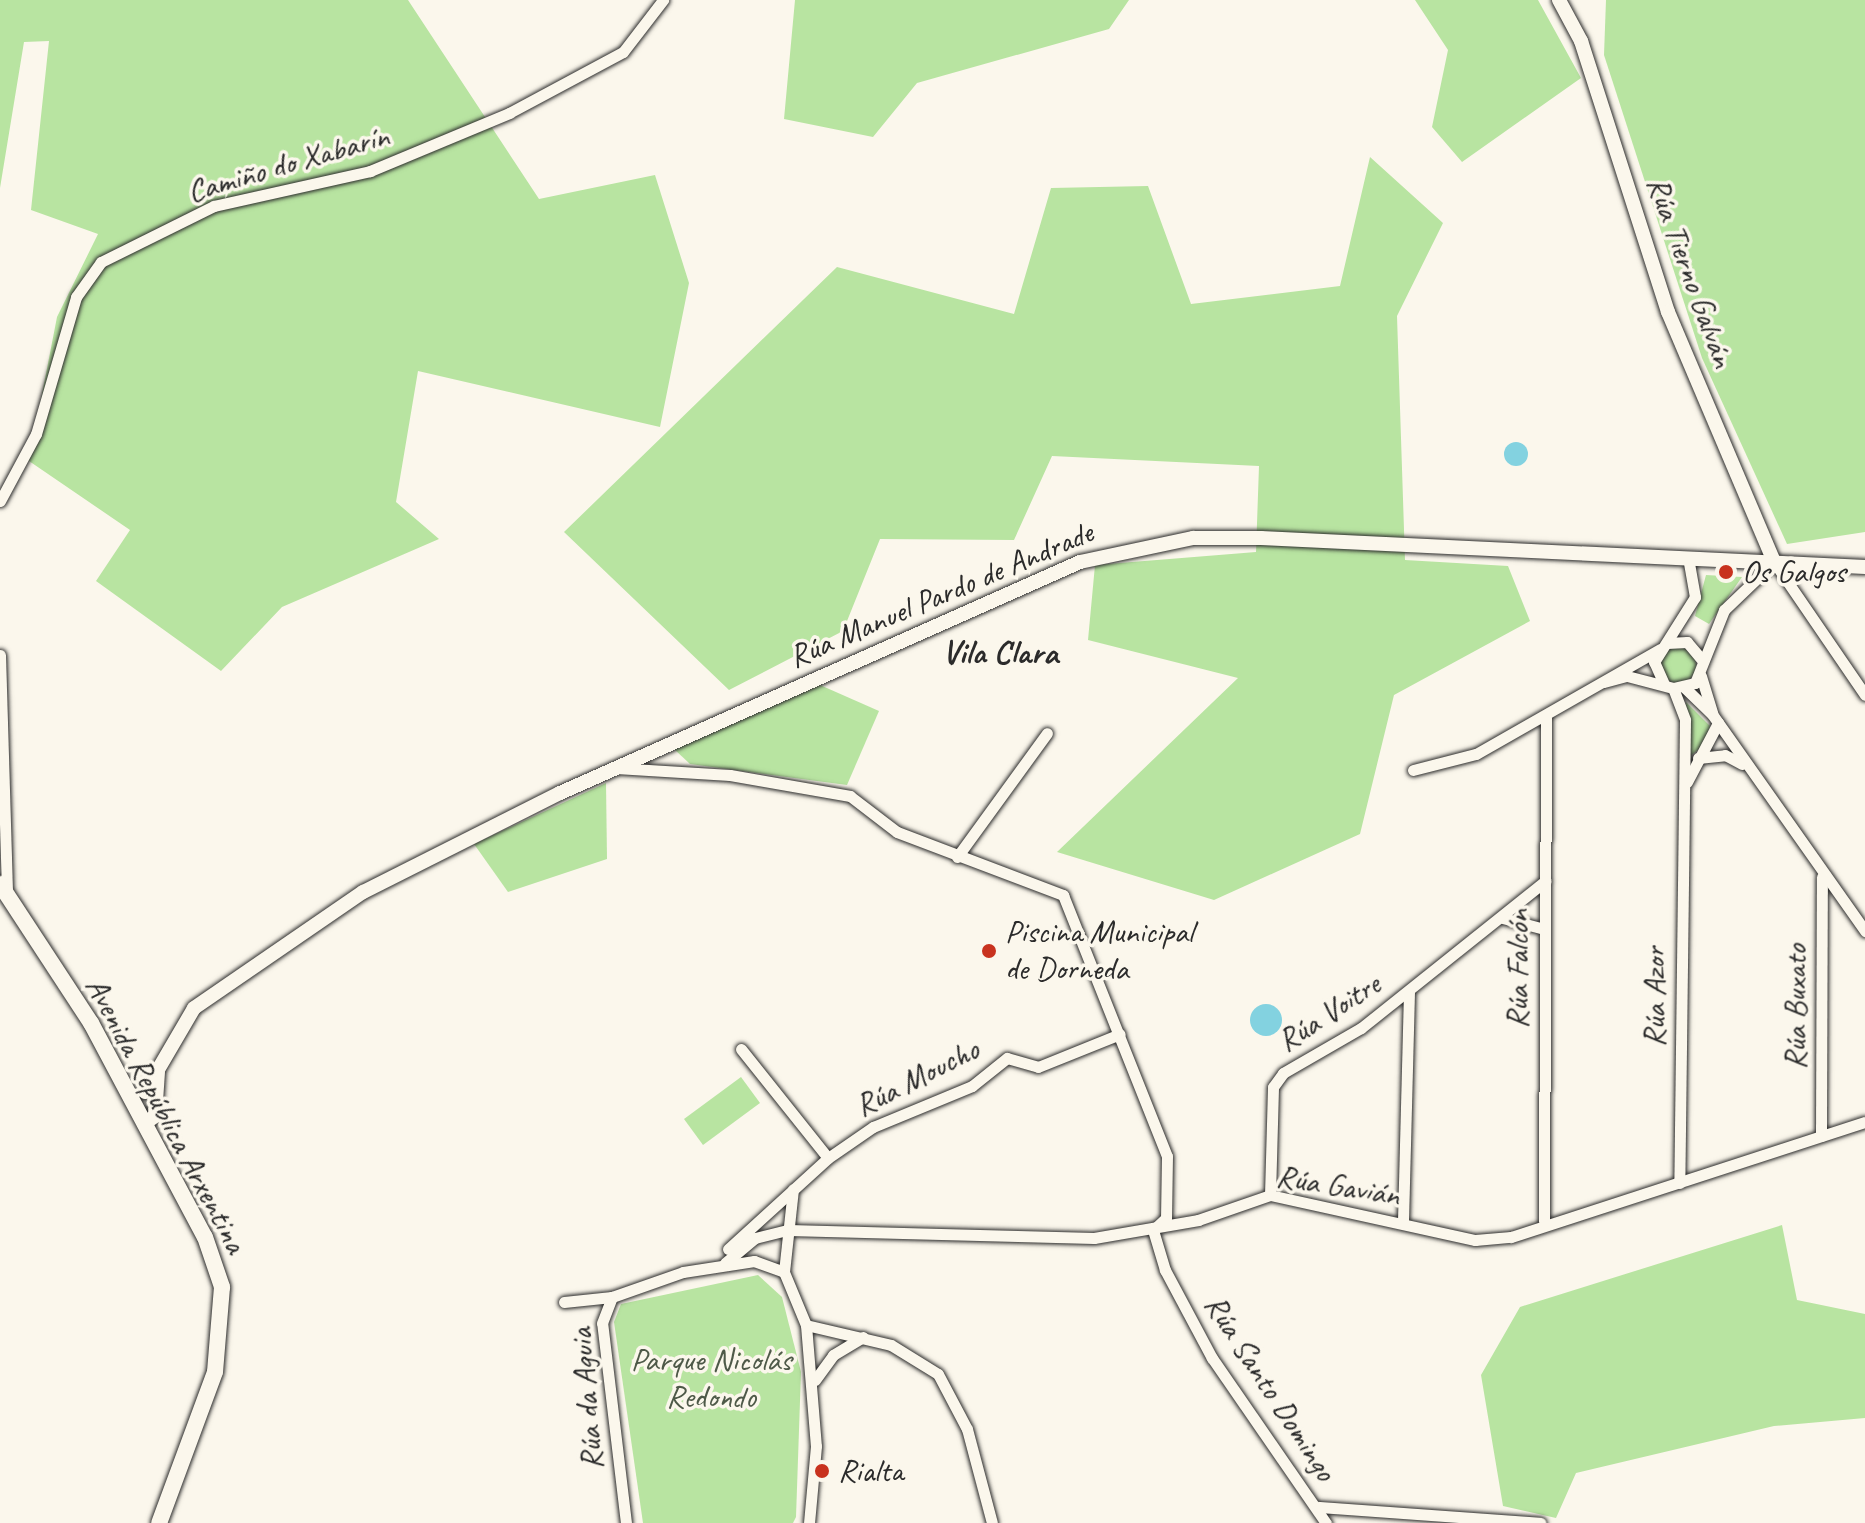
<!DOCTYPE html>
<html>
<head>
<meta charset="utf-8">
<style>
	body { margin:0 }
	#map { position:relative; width:1865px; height:1523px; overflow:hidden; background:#fbf7ec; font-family:Caveat,sans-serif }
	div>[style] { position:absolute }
	.green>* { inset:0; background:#b8e4a1 }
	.round { border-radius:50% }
	.water>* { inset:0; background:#83d2e0 }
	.roads { filter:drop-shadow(0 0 2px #2b2b2b) drop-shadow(0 0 2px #2b2b2b) }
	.minor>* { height:11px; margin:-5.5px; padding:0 5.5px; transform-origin:5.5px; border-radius:5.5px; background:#fbf7ec }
	.tertiary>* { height:14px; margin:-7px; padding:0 7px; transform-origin:7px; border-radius:7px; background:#fbf7ec }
	.secondary>* { height:16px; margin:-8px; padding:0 8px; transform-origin:8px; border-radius:8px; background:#fbf7ec }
	.dots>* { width:22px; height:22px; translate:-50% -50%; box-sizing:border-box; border:4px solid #fbf7ec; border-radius:50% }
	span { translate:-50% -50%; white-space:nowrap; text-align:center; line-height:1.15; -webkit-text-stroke:7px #fbf7ec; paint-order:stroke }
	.street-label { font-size:32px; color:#2b2b2b }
	.poi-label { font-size:32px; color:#2b2b2b }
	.left { translate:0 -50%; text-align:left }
	.park-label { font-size:32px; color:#4e5948 }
	.neighbourhood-label { font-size:34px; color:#2b2b2b; font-weight:700 }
</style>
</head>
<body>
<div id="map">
	<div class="green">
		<i style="clip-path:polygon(0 0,408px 0,539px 199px,655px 175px,689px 283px,660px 427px,418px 371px,396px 502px,439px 539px,282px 607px,221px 671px,96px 581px,130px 530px,29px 461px,57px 317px,98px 234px,31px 210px,49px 41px,24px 42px,0 188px)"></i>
		<i style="clip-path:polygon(795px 0,1129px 0,1109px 29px,917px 83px,873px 137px,784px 119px)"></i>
		<i style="clip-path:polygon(1415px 0,1538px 0,1581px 78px,1462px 162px,1432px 127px,1448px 50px)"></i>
		<i style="clip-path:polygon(1606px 0,1865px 0,1865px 532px,1787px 544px,1702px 358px,1604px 55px)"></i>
		<i style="clip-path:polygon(1370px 157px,1443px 223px,1397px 316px,1405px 560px,1508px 566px,1530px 621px,1394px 695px,1360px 834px,1214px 900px,1057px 852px,1238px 678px,1088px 640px,1095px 565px,1256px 552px,1259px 466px,1052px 456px,1014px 540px,880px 539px,843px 631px,729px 690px,564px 532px,837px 267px,1014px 314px,1051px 188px,1148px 186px,1191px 304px,1340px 286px)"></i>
		<i style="clip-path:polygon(1706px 575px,1742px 577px,1709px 624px,1695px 616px)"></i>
		<i class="round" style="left:1660px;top:647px;width:36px;height:36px"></i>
		<i style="clip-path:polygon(820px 685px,879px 711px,847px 785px,690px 764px,674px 749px)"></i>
		<i style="clip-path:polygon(1686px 702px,1710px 726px,1703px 746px,1689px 757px)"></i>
		<i style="clip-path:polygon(606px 783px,607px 859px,508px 892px,474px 844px)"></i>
		<i style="clip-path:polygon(741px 1077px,760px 1103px,703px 1145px,684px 1119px)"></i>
		<i style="clip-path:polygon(1782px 1225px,1797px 1300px,1865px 1314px,1865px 1418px,1774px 1426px,1576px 1473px,1556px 1518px,1503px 1506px,1481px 1375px,1520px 1307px)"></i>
		<i style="clip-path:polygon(758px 1275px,782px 1297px,801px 1372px,796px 1517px,793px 1523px,643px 1523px,614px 1322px,621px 1304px)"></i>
	</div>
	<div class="water">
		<i class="round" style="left:1504px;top:442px;width:24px;height:24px"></i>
		<i class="round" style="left:1250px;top:1004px;width:32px;height:32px"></i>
	</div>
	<div class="roads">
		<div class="minor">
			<i style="left:0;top:501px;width:76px;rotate:-61.8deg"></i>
			<i style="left:36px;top:434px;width:143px;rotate:-73.7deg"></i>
			<i style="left:76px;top:297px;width:43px;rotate:-54.5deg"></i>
			<i style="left:101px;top:262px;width:126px;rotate:-26.4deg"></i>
			<i style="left:214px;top:206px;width:160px;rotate:-12.6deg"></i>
			<i style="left:370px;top:171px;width:151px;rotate:-22.6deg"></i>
			<i style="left:509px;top:113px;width:129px;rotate:-28.2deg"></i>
			<i style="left:623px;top:52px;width:66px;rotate:-52.4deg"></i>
			<i style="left:1667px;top:643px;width:20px;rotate:-3deg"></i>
			<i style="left:1687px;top:642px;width:25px;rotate:50deg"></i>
			<i style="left:0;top:655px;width:239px;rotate:88.3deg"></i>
			<i style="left:1701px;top:676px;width:39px;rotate:73deg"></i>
			<i style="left:1604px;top:682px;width:24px;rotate:-15deg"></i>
			<i style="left:1627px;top:676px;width:48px;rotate:14.6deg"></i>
			<i style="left:1673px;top:688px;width:23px;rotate:-13deg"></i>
			<i style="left:1695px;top:683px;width:79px;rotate:-68.3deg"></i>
			<i style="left:1724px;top:610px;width:69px;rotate:-43.8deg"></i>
			<i style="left:1774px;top:562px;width:161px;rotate:55.6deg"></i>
			<i style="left:1664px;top:684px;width:24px;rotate:-114deg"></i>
			<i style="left:1654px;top:662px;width:77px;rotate:-57.8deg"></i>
			<i style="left:1695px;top:597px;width:40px;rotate:-100deg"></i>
			<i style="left:1673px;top:688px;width:34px;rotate:69deg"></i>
			<i style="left:1685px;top:720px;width:463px;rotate:90.7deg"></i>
			<i style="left:1685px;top:688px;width:37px;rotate:44deg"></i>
			<i style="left:1712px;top:714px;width:266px;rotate:54.8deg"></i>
			<i style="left:1698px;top:758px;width:27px;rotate:-6deg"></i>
			<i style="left:1725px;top:755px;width:19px;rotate:28deg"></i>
			<i style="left:616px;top:768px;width:114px;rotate:3.5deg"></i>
			<i style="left:730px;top:775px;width:122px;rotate:9.9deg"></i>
			<i style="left:850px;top:796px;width:59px;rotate:37.5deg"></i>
			<i style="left:897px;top:832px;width:178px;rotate:20.8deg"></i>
			<i style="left:1063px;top:895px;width:281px;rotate:68.3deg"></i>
			<i style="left:1167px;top:1156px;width:62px;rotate:90.9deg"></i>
			<i style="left:1166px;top:1218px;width:18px;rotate:137deg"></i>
			<i style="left:1153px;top:1230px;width:42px;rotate:73.3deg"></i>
			<i style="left:1165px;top:1270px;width:100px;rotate:61.9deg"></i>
			<i style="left:1212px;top:1358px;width:201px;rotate:55.4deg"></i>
			<i style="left:1413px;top:770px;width:65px;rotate:-14.3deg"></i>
			<i style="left:1476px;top:754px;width:212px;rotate:-29.7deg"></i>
			<i style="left:1687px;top:782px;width:67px;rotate:-62.3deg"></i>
			<i style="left:957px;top:857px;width:153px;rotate:-54deg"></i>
			<i style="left:1503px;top:918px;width:42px;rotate:15deg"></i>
			<i style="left:741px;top:1049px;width:139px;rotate:51.4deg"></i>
			<i style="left:1821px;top:1136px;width:259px;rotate:-89.8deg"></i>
			<i style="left:1270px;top:1195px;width:108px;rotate:-88.4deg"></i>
			<i style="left:1273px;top:1087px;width:17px;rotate:-54deg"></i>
			<i style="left:1283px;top:1073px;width:90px;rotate:-30deg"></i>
			<i style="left:1361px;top:1028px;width:236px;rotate:-38.6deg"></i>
			<i style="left:1403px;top:1221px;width:230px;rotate:-88.5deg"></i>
			<i style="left:1544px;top:1221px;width:504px;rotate:-89.77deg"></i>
			<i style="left:728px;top:1249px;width:135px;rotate:-42.3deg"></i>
			<i style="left:828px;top:1158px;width:55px;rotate:-34.6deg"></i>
			<i style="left:873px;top:1127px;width:107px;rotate:-22.5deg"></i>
			<i style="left:972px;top:1086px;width:45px;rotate:-38.7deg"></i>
			<i style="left:1007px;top:1058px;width:32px;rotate:16deg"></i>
			<i style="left:1038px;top:1067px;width:88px;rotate:-21.9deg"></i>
			<i style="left:725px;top:1263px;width:39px;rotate:-40deg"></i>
			<i style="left:755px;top:1238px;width:34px;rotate:-14deg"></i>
			<i style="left:788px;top:1230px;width:306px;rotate:1.5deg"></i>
			<i style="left:1094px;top:1238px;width:106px;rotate:-9.8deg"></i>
			<i style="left:1198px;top:1220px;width:76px;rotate:-19.1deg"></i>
			<i style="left:1270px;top:1195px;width:210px;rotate:12.4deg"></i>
			<i style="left:1475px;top:1240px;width:36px;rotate:-5deg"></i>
			<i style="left:1511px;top:1237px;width:372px;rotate:-18deg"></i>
			<i style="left:784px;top:1272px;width:83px;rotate:-83.8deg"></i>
			<i style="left:564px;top:1302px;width:48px;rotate:-5.9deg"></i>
			<i style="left:806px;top:1325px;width:87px;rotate:13.2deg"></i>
			<i style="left:891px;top:1345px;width:55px;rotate:31.7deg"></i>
			<i style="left:938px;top:1374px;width:62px;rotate:62.2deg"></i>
			<i style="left:967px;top:1429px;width:97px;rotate:75.1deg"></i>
			<i style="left:815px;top:1380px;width:31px;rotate:-54deg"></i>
			<i style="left:833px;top:1355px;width:35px;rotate:-31deg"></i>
			<i style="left:1318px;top:1507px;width:223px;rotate:4.1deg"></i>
			<i style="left:626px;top:1523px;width:201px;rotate:-96.8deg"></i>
			<i style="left:602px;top:1323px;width:28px;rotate:-69deg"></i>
			<i style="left:612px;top:1297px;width:75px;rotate:-19.4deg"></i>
			<i style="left:683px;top:1272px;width:72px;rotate:-8.8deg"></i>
			<i style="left:754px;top:1261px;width:32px;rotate:20deg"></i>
			<i style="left:784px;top:1272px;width:57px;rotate:67.5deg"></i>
			<i style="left:806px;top:1325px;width:121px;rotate:85.3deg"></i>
			<i style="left:816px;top:1446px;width:77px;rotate:95.2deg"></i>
		</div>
		<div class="tertiary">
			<i style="left:1559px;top:0;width:47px;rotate:61.8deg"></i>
			<i style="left:1581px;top:41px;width:285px;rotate:72.2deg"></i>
			<i style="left:1668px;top:312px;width:272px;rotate:67deg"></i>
			<i style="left:145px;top:1092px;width:97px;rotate:-59.7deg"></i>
			<i style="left:194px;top:1008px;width:205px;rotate:-34.5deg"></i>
			<i style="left:363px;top:892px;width:220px;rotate:-26.7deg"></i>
			<i style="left:560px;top:793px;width:569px;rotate:-23.95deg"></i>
			<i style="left:1080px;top:562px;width:116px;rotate:-12deg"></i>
			<i style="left:1193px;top:538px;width:68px"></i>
			<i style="left:1261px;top:538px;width:605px;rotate:2.75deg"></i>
			<i style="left:144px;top:1124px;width:14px;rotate:-36deg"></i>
			<i style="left:155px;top:1116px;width:44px;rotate:-86.1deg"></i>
		</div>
		<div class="secondary">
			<i style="left:0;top:884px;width:166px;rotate:56.8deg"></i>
			<i style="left:91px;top:1023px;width:242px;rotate:62deg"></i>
			<i style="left:205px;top:1237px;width:53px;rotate:71.2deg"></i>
			<i style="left:222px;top:1287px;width:85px;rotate:94.7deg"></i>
			<i style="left:215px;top:1372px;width:161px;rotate:110.3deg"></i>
		</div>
	</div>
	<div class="dots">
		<i style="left:1726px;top:572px;background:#c8321e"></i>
		<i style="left:989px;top:951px;background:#c8321e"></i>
		<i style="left:822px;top:1471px;background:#c8321e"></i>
	</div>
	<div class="street-label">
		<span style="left:288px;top:164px;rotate:-16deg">Camiño do Xabarín</span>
		<span style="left:1690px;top:272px;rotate:70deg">Rúa Tierno Galván</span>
		<span style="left:941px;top:595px;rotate:-23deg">Rúa Manuel Pardo de Andrade</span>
		<span style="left:1518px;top:969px;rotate:-90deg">Rúa Falcón</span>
		<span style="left:1655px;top:997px;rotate:-90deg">Rúa Azor</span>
		<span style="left:1796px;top:1007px;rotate:-90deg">Rúa Buxato</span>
		<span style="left:1329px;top:1013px;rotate:-33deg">Rúa Voitre</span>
		<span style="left:917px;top:1078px;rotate:-27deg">Rúa Moucho</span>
		<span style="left:166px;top:1115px;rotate:62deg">Avenida República Arxentina</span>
		<span style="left:1338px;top:1186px;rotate:9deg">Rúa Gavián</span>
		<span style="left:1270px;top:1388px;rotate:57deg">Rúa Santo Domingo</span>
		<span style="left:587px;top:1399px;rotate:-95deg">Rúa da Aguia</span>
	</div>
	<div class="poi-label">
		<span class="left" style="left:1742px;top:572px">Os Galgos</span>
		<span class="left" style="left:1005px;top:951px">Piscina Municipal<br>de Dorneda</span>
		<span class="left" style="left:838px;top:1471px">Rialta</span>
	</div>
	<div class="park-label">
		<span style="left:711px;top:1379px">Parque Nicolás<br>Redondo</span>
	</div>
	<div class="neighbourhood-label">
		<span style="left:1000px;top:652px">Vila Clara</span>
	</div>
</div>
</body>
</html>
